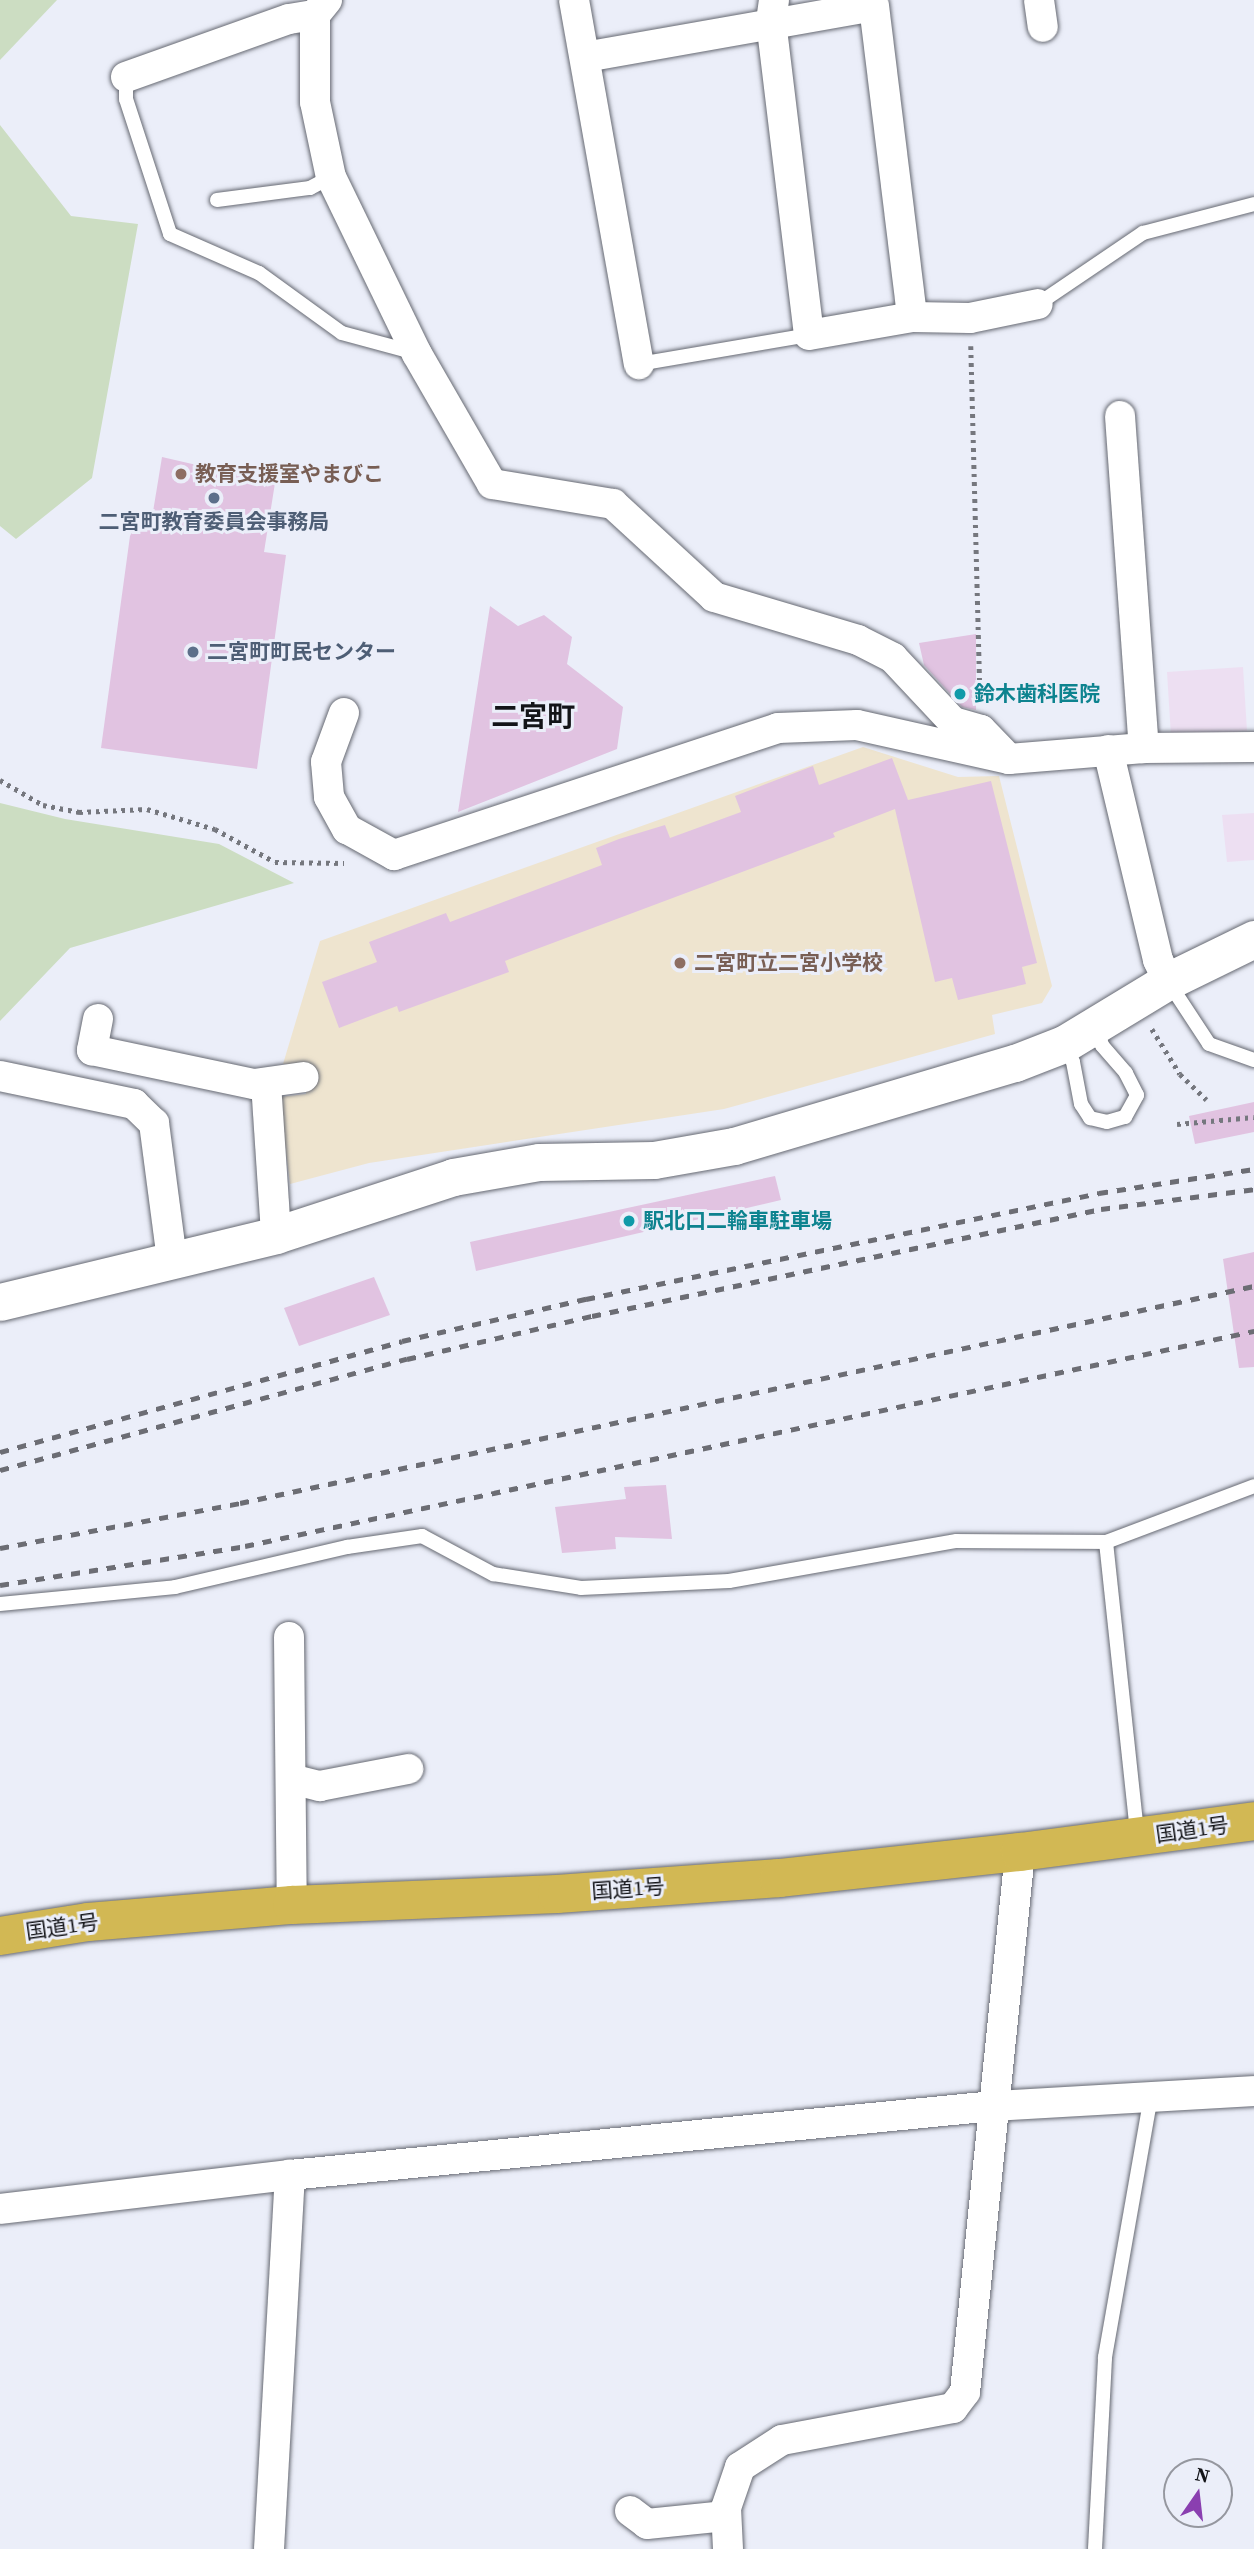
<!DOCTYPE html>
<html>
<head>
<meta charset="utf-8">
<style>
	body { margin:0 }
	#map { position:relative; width:1254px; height:2549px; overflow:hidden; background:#ebeef9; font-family:"Source Serif 4","Noto Sans JP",serif }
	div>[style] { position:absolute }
	.commercial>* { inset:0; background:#eddff2 }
	.education>* { inset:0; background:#eee4cf }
	.green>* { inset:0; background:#ccddc2 }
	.building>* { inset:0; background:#e1c3e1 }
	.path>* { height:4.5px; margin-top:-2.25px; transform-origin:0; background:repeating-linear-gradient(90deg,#75777e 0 3.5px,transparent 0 8.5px) }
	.roads { filter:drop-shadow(0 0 2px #666972) drop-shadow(0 0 2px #666972) }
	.service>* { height:14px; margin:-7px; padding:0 7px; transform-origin:7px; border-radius:7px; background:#fff }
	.minor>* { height:30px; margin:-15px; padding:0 15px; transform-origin:15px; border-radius:15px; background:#fff }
	.tertiary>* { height:37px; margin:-18.5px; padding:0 18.5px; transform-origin:18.5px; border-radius:18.5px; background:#fff }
	.trunk>* { height:38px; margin:-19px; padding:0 19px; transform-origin:19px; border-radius:19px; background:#d2b854 }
	.rail>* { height:5px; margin-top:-2.5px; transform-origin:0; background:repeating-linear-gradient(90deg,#6c6d74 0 9px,transparent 0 18px) }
	.dots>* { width:19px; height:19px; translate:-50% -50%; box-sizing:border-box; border:4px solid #ebeef9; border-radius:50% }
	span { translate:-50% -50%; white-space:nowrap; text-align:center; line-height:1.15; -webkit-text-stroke:6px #ebeef9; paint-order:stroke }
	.education-label { font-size:21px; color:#785e54; font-weight:700 }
	.left { translate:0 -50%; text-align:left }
	.service-label { font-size:21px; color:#4e5e75; font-weight:700 }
	.culture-label { font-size:21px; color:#0d838f; font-weight:700 }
	.street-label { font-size:21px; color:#131418 }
	.district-label { font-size:28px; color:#131418; font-weight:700 }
	.north { position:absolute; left:1163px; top:2458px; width:70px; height:70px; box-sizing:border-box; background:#ebeef9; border:2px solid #95979f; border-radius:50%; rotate:14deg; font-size:19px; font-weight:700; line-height:28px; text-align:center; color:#131418 }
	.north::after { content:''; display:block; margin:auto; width:24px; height:32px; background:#8a3fb0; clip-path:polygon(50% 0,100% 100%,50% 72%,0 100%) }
</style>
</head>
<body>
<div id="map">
	<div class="commercial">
		<i style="clip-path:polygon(1243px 667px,1247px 731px,1171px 736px,1167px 672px)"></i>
		<i style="clip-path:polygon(1254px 813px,1254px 860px,1227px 862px,1222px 815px)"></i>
	</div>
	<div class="education">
		<i style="clip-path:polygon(863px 747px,958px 777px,999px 776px,1052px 986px,1042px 1003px,992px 1015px,995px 1034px,724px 1109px,369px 1163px,290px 1184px,279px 1097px,306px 1094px,303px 1064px,283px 1064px,320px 941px)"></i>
	</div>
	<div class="green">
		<i style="clip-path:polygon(0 0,57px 0,0 60px)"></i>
		<i style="clip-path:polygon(0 125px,71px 216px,138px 224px,92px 478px,16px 539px,0 526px)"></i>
		<i style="clip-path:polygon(0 803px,65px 819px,219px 844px,294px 883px,70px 948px,0 1021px)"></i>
	</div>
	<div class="building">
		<i style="clip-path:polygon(162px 457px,275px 483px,264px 552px,286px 555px,257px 769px,101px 748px,130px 536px,134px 528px,150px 530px)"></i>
		<i style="clip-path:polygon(490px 606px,518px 626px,544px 615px,572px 637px,567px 664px,623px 707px,617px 749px,458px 812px)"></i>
		<i style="clip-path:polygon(976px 634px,976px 710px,962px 707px,924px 665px,919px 643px)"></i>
		<i style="clip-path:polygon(892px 758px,908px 800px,991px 781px,1037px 963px,1022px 967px,1026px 984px,958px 1000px,952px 978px,935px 982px,895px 809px,833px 833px,835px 837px,505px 961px,509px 972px,399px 1012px,397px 1006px,339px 1028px,322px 982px,377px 962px,369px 942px,446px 913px,450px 922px,602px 865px,596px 848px,619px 839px,665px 825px,670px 838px,741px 812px,735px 796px,813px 766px,819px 785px)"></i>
		<i style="clip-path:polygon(1254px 1102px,1254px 1132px,1195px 1144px,1189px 1116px)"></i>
		<i style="clip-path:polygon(775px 1176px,781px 1200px,476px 1271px,470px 1242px)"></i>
		<i style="clip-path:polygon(1254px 1252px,1254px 1367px,1239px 1368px,1223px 1259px)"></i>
		<i style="clip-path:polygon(374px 1277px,390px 1315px,299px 1346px,284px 1308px)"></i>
		<i style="clip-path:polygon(666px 1485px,672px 1539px,615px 1537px,616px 1549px,562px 1553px,555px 1507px,626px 1499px,624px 1487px)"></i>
	</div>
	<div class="path">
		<i style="left:971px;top:346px;width:351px;rotate:88.5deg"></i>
		<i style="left:0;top:780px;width:50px;rotate:30.2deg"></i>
		<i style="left:43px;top:805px;width:37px;rotate:11deg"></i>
		<i style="left:79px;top:812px;width:68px;rotate:-2.5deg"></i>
		<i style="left:147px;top:809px;width:71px;rotate:16.4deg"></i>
		<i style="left:215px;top:829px;width:68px;rotate:28.8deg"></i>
		<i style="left:275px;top:862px;width:69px;rotate:0.8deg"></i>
		<i style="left:1152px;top:1029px;width:53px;rotate:58.1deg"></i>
		<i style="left:1180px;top:1074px;width:37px;rotate:44deg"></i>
		<i style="left:1177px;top:1124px;width:77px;rotate:-5.2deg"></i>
	</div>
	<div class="roads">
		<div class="service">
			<i style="left:126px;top:77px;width:22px;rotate:90deg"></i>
			<i style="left:126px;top:99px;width:142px;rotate:71.9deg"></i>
			<i style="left:170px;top:234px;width:97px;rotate:23.7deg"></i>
			<i style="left:259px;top:273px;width:102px;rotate:35.9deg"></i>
			<i style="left:342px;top:333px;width:77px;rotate:15.1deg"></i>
			<i style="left:217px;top:200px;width:94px;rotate:-7.4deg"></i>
			<i style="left:310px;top:188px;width:24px;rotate:-28deg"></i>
			<i style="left:1038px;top:304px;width:127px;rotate:-34.1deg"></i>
			<i style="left:1143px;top:233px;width:115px;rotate:-14.6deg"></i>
			<i style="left:639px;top:364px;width:172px;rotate:-9.7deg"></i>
			<i style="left:1169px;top:983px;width:73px;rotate:56.7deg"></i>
			<i style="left:1209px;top:1044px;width:48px;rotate:19.6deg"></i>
			<i style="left:1064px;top:1044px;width:20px;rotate:63deg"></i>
			<i style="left:1073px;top:1062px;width:43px;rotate:79.2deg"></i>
			<i style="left:1081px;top:1104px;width:17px;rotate:57deg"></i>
			<i style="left:1090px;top:1118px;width:17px;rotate:13deg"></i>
			<i style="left:1107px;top:1122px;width:19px;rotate:-16deg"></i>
			<i style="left:1125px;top:1117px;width:25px;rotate:-61deg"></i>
			<i style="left:1137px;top:1095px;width:25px;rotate:-117deg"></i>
			<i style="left:1126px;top:1073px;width:37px;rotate:-131deg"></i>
			<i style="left:1102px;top:1045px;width:20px;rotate:-108deg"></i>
			<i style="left:1106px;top:1542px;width:158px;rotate:-20.7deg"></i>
			<i style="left:0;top:1604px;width:176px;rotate:-5.5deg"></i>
			<i style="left:175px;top:1587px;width:177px;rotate:-13.1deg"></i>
			<i style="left:347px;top:1547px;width:76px;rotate:-8.3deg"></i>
			<i style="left:422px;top:1536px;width:81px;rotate:28.2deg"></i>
			<i style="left:493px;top:1574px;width:89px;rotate:9deg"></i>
			<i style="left:581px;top:1588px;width:148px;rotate:-2.7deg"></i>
			<i style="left:729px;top:1581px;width:231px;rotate:-10deg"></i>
			<i style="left:957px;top:1541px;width:149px;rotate:0.4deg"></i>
			<i style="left:1106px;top:1542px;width:293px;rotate:83.9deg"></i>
			<i style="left:1095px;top:2549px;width:192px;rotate:-87deg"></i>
			<i style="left:1105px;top:2357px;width:265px;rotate:-80deg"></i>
		</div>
		<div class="minor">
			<i style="left:327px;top:0;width:19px;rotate:129deg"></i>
			<i style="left:315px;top:15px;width:87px;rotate:90deg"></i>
			<i style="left:315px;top:102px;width:77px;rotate:78deg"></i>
			<i style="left:331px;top:177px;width:197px;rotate:64.1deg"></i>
			<i style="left:417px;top:354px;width:150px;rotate:60deg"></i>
			<i style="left:492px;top:484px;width:123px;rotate:9.4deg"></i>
			<i style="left:613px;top:504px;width:137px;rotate:42.6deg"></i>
			<i style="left:714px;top:597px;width:150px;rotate:16.6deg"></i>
			<i style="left:858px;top:640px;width:39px;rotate:27deg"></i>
			<i style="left:893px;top:658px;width:88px;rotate:46.8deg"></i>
			<i style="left:953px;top:722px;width:29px;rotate:16deg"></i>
			<i style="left:981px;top:730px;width:40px;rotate:46deg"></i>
			<i style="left:574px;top:0;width:370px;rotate:79.9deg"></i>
			<i style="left:774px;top:0;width:21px;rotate:98deg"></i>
			<i style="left:771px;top:21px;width:316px;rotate:83.1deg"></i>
			<i style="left:809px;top:335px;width:105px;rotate:-9.9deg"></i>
			<i style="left:912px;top:317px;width:58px;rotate:1deg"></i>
			<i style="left:970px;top:318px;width:69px;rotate:-11.6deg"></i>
			<i style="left:1039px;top:0;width:27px;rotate:82deg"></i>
			<i style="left:585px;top:57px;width:293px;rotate:-10deg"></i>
			<i style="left:874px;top:6px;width:313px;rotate:83deg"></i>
			<i style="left:126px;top:77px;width:173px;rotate:-19.6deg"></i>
			<i style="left:289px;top:19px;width:26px;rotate:-9deg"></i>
			<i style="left:1120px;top:416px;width:333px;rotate:85.9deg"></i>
			<i style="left:344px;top:713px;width:52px;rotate:110.2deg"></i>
			<i style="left:326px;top:762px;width:35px;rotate:85deg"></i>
			<i style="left:329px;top:797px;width:37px;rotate:61deg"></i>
			<i style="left:347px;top:829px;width:54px;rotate:29deg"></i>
			<i style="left:394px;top:855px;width:404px;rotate:-18.3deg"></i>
			<i style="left:778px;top:728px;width:79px;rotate:-2.2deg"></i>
			<i style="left:857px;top:725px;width:156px;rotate:12.6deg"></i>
			<i style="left:1009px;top:759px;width:135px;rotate:-4.7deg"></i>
			<i style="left:1144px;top:748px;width:110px;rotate:-0.5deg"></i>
			<i style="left:1108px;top:750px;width:216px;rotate:76.6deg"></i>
			<i style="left:1158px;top:960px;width:23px;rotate:65deg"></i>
			<i style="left:98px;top:1019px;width:32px;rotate:101deg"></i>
			<i style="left:92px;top:1050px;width:166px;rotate:11.9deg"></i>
			<i style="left:254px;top:1084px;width:50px;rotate:-8deg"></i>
			<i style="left:0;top:1076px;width:137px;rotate:11.8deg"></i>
			<i style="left:134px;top:1104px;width:28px;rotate:44deg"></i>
			<i style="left:154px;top:1123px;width:137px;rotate:82.5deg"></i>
			<i style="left:266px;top:1083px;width:152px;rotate:86.2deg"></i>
			<i style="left:289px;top:1637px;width:268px;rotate:89.4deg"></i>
			<i style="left:291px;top:1779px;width:30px;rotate:14deg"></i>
			<i style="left:320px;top:1786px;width:90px;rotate:-10.9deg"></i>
			<i style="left:0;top:2209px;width:292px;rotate:-6.7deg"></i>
			<i style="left:290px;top:2175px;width:707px;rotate:-5.6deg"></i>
			<i style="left:994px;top:2106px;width:260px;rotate:-3.3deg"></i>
			<i style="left:630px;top:2511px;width:21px;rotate:37deg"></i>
			<i style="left:647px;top:2524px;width:79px;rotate:-5.8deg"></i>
			<i style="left:269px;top:2549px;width:375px;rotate:-86.8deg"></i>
			<i style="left:728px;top:2549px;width:41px;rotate:-92.8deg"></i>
			<i style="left:726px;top:2508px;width:43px;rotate:-71.1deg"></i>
			<i style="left:740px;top:2467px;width:50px;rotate:-32.7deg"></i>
			<i style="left:782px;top:2440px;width:174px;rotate:-10.6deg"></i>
			<i style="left:953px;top:2408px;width:20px;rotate:-53deg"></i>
			<i style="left:965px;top:2392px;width:543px;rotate:-84.18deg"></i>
		</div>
		<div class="tertiary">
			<i style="left:0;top:1302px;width:284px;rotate:-13.6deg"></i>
			<i style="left:276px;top:1235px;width:186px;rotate:-18.1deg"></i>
			<i style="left:453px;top:1177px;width:87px;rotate:-9.9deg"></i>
			<i style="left:539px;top:1162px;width:115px;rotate:-1deg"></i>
			<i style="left:654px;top:1160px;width:81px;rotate:-9.9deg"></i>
			<i style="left:734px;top:1146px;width:293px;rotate:-16.5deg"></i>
			<i style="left:1015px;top:1063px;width:53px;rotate:-21.2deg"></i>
			<i style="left:1064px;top:1044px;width:122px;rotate:-31.2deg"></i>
			<i style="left:1168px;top:981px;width:96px;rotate:-26deg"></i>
		</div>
		<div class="trunk">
			<i style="left:0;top:1936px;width:89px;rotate:-9deg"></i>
			<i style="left:88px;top:1922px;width:205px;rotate:-4.8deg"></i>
			<i style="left:292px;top:1905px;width:265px;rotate:-2.4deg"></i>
			<i style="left:557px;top:1894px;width:223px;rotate:-4.1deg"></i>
			<i style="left:779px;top:1878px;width:242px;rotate:-6.2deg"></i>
			<i style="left:1020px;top:1852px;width:236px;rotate:-7.5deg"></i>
		</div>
	</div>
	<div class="rail">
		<i style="left:0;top:1452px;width:417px;rotate:-15.4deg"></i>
		<i style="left:402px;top:1341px;width:189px;rotate:-12.9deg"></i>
		<i style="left:586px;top:1299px;width:524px;rotate:-11.67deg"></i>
		<i style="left:1099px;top:1193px;width:157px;rotate:-8.8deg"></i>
		<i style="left:0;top:1470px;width:422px;rotate:-15.3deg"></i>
		<i style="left:407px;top:1359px;width:190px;rotate:-13.1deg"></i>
		<i style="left:592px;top:1316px;width:520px;rotate:-11.87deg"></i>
		<i style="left:1101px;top:1209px;width:154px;rotate:-7.4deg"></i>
		<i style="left:0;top:1548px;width:244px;rotate:-10.6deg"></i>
		<i style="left:240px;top:1503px;width:1037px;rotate:-12.08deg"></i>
		<i style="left:0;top:1585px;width:248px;rotate:-9deg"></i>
		<i style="left:245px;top:1546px;width:1032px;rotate:-12.03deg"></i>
	</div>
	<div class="dots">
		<i style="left:181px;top:474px;background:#8d6e63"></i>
		<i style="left:214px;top:498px;background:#5c6f8a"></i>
		<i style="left:193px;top:652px;background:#5c6f8a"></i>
		<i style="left:960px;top:694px;background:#0f9aa8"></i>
		<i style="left:680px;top:963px;background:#8d6e63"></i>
		<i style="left:629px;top:1221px;background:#0f9aa8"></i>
	</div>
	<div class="education-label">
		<span class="left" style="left:195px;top:474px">教育支援室やまびこ</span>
		<span class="left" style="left:694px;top:963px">二宮町立二宮小学校</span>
	</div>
	<div class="service-label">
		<span style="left:214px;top:522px">二宮町教育委員会事務局</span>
		<span class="left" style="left:207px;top:652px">二宮町町民センター</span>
	</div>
	<div class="culture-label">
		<span class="left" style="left:974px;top:694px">鈴木歯科医院</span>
		<span class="left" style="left:643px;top:1221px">駅北口二輪車駐車場</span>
	</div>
	<div class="street-label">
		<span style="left:1192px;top:1830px;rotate:-8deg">国道1号</span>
		<span style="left:628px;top:1889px;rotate:-4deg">国道1号</span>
		<span style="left:62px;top:1927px;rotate:-8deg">国道1号</span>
	</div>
	<div class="district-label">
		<span style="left:533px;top:716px">二宮町</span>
	</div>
	<div class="north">N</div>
</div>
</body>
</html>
